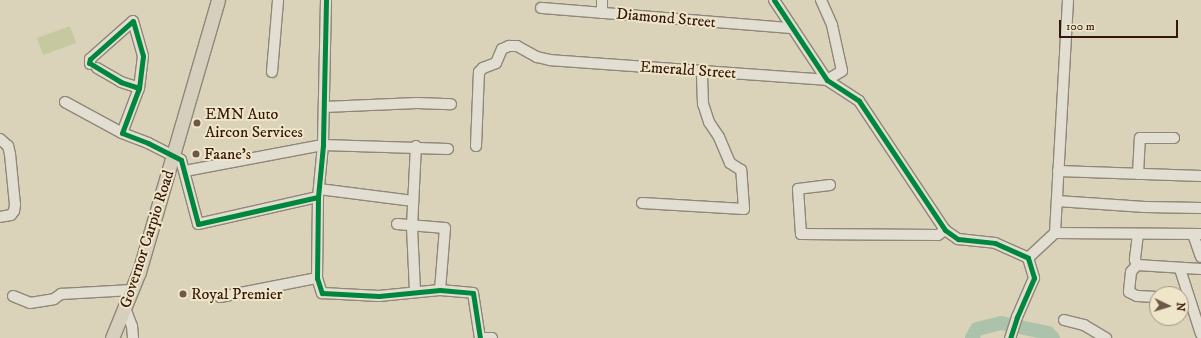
<!DOCTYPE html>
<html>
<head>
<meta charset="utf-8">
<style>
  body { margin:0 }
  #map { position:relative; width:1201px; height:338px; overflow:hidden; background:#dad2b9; font-family:"IM FELL DW Pica",serif }
  div>[style] { position:absolute }
  .green>* { inset:0; background:#c6c89f }
  .river>* { height:14px; margin:-7px; padding:0 7px; transform-origin:7px; border-radius:7px; background:#acc2aa }
  .roads { filter:drop-shadow(1px 0 #8f8778) drop-shadow(-1px 0 #8f8778) drop-shadow(0 1px #8f8778) drop-shadow(0 -1px #8f8778) }
  .minor>* { height:10px; margin:-5px; padding:0 5px; transform-origin:5px; border-radius:5px; background:#e2ded1 }
  .major>* { height:13px; margin:-6.5px; padding:0 6.5px; transform-origin:6.5px; border-radius:6.5px; background:#d6cfbd }
  .cycleway>* { height:5px; margin:-2.5px; padding:0 2.5px; transform-origin:2.5px; border-radius:2.5px; background:#00873e }
  .dots>* { width:11px; height:11px; translate:-50% -50%; box-sizing:border-box; border:2px solid #efe6c9; border-radius:50% }
  span { translate:-50% -50%; white-space:nowrap; text-align:center; line-height:1.15; -webkit-text-stroke:4px #efe6c9; paint-order:stroke }
  .street-label { font-size:16px; color:#36170a }
  .poi-label { font-size:16px; color:#36170a }
  .left { translate:0 -50%; text-align:left }
  .north { position:absolute; left:1149px; top:286px; width:40px; height:40px; box-sizing:border-box; background:#efe6c9; border:1px solid #a5937d; border-radius:50%; rotate:94deg; font-size:11px; font-weight:700; line-height:16px; text-align:center; color:#36170a }
  .north::after { content:''; display:block; margin:auto; width:14px; height:18px; background:#6f5847; clip-path:polygon(50% 0,100% 100%,50% 72%,0 100%) }
  .scale { position:absolute; left:1059px; top:20px; width:119px; height:18px; box-sizing:border-box; border:2px solid #36170a; border-top:0; padding-left:5px; font-size:12px; line-height:14px; white-space:nowrap; color:#36170a; -webkit-text-stroke:3px #efe6c9; paint-order:stroke }
</style>
</head>
<body>
<div id="map">
  <div class="green">
    <i style="clip-path:polygon(70px 26px,76px 43px,43px 55px,37px 38px)"></i>
  </div>
  <div class="river">
    <i style="left:972px;top:338px;width:10px;rotate:-61deg"></i>
    <i style="left:977px;top:329px;width:25px;rotate:-14deg"></i>
    <i style="left:1001px;top:323px;width:48px;rotate:12deg"></i>
    <i style="left:1048px;top:333px;width:7px;rotate:45deg"></i>
  </div>
  <div class="roads">
    <div class="minor">
      <i style="left:326px;top:0;width:145px;rotate:91.2deg"></i>
      <i style="left:323px;top:145px;width:52px;rotate:95.5deg"></i>
      <i style="left:318px;top:197px;width:81px;rotate:90.7deg"></i>
      <i style="left:317px;top:278px;width:16px;rotate:72deg"></i>
      <i style="left:322px;top:293px;width:57px;rotate:3deg"></i>
      <i style="left:379px;top:296px;width:61px;rotate:-5.6deg"></i>
      <i style="left:440px;top:290px;width:33px;rotate:5deg"></i>
      <i style="left:473px;top:293px;width:46px;rotate:81.2deg"></i>
      <i style="left:602px;top:0;width:13px;rotate:90deg"></i>
      <i style="left:774px;top:0;width:96px;rotate:56.5deg"></i>
      <i style="left:827px;top:80px;width:38px;rotate:33deg"></i>
      <i style="left:859px;top:101px;width:155px;rotate:56.3deg"></i>
      <i style="left:945px;top:230px;width:16px;rotate:35deg"></i>
      <i style="left:958px;top:239px;width:37px;rotate:6deg"></i>
      <i style="left:995px;top:243px;width:36px;rotate:24deg"></i>
      <i style="left:1028px;top:258px;width:21px;rotate:73deg"></i>
      <i style="left:1034px;top:278px;width:43px;rotate:113.6deg"></i>
      <i style="left:1017px;top:317px;width:22px;rotate:108deg"></i>
      <i style="left:821px;top:0;width:27px;rotate:66deg"></i>
      <i style="left:832px;top:25px;width:47px;rotate:77.7deg"></i>
      <i style="left:842px;top:71px;width:17px;rotate:149deg"></i>
      <i style="left:541px;top:8px;width:252px;rotate:4.6deg"></i>
      <i style="left:90px;top:64px;width:5px;rotate:-90deg"></i>
      <i style="left:90px;top:59px;width:57px;rotate:-41.5deg"></i>
      <i style="left:133px;top:21px;width:36px;rotate:74deg"></i>
      <i style="left:143px;top:56px;width:32px;rotate:97deg"></i>
      <i style="left:139px;top:88px;width:48px;rotate:110.7deg"></i>
      <i style="left:122px;top:133px;width:28px;rotate:21deg"></i>
      <i style="left:148px;top:143px;width:37px;rotate:27deg"></i>
      <i style="left:181px;top:160px;width:66px;rotate:75.1deg"></i>
      <i style="left:198px;top:224px;width:123px;rotate:-12.7deg"></i>
      <i style="left:97px;top:68px;width:28px;rotate:30deg"></i>
      <i style="left:121px;top:82px;width:19px;rotate:18deg"></i>
      <i style="left:272px;top:72px;width:72px;rotate:-85.2deg"></i>
      <i style="left:65px;top:102px;width:65px;rotate:28.5deg"></i>
      <i style="left:324px;top:107px;width:93px;rotate:-2.5deg"></i>
      <i style="left:417px;top:103px;width:34px;rotate:2deg"></i>
      <i style="left:0;top:139px;width:11px;rotate:41deg"></i>
      <i style="left:8px;top:146px;width:8px;rotate:76deg"></i>
      <i style="left:10px;top:154px;width:51px;rotate:84.4deg"></i>
      <i style="left:15px;top:205px;width:6px;rotate:99deg"></i>
      <i style="left:14px;top:211px;width:5px;rotate:127deg"></i>
      <i style="left:11px;top:215px;width:11px;rotate:170deg"></i>
      <i style="left:476px;top:146px;width:74px;rotate:-87.7deg"></i>
      <i style="left:479px;top:72px;width:6px;rotate:-45deg"></i>
      <i style="left:483px;top:68px;width:14px;rotate:-21deg"></i>
      <i style="left:496px;top:63px;width:15px;rotate:-67deg"></i>
      <i style="left:502px;top:49px;width:8px;rotate:-23deg"></i>
      <i style="left:509px;top:46px;width:8px"></i>
      <i style="left:517px;top:46px;width:23px;rotate:29deg"></i>
      <i style="left:537px;top:57px;width:13px;rotate:13deg"></i>
      <i style="left:550px;top:60px;width:278px;rotate:4.1deg"></i>
      <i style="left:185px;top:171px;width:140px;rotate:-10.7deg"></i>
      <i style="left:323px;top:145px;width:125px;rotate:1.8deg"></i>
      <i style="left:1058px;top:171px;width:143px;rotate:2deg"></i>
      <i style="left:1138px;top:174px;width:36px;rotate:-87deg"></i>
      <i style="left:1140px;top:138px;width:34px"></i>
      <i style="left:830px;top:185px;width:32px;rotate:173deg"></i>
      <i style="left:798px;top:189px;width:45px;rotate:86.2deg"></i>
      <i style="left:801px;top:234px;width:137px;rotate:0.4deg"></i>
      <i style="left:938px;top:235px;width:9px;rotate:-36deg"></i>
      <i style="left:319px;top:189px;width:95px;rotate:7.3deg"></i>
      <i style="left:1057px;top:201px;width:88px;rotate:3.9deg"></i>
      <i style="left:1145px;top:207px;width:56px;rotate:1deg"></i>
      <i style="left:642px;top:203px;width:102px;rotate:3.4deg"></i>
      <i style="left:744px;top:209px;width:39px;rotate:-94deg"></i>
      <i style="left:741px;top:170px;width:13px;rotate:-148deg"></i>
      <i style="left:730px;top:163px;width:28px;rotate:-113deg"></i>
      <i style="left:719px;top:137px;width:18px;rotate:-124deg"></i>
      <i style="left:709px;top:122px;width:19px;rotate:-108deg"></i>
      <i style="left:703px;top:104px;width:34px;rotate:-92deg"></i>
      <i style="left:397px;top:224px;width:48px;rotate:4.8deg"></i>
      <i style="left:445px;top:228px;width:62px;rotate:94.6deg"></i>
      <i style="left:1055px;top:233px;width:233px;rotate:-86.8deg"></i>
      <i style="left:1138px;top:234px;width:26px;rotate:97deg"></i>
      <i style="left:1135px;top:260px;width:5px;rotate:68deg"></i>
      <i style="left:1137px;top:265px;width:64px;rotate:3.6deg"></i>
      <i style="left:1193px;top:234px;width:24px;rotate:71deg"></i>
      <i style="left:1028px;top:258px;width:37px;rotate:-43deg"></i>
      <i style="left:1055px;top:233px;width:146px;rotate:0.4deg"></i>
      <i style="left:1137px;top:265px;width:9px;rotate:131deg"></i>
      <i style="left:1131px;top:272px;width:20px;rotate:96deg"></i>
      <i style="left:1129px;top:292px;width:9px;rotate:27deg"></i>
      <i style="left:1137px;top:296px;width:20px;rotate:3deg"></i>
      <i style="left:1180px;top:269px;width:68px;rotate:72.1deg"></i>
      <i style="left:415px;top:291px;width:64px;rotate:-92.7deg"></i>
      <i style="left:412px;top:227px;width:81px;rotate:-87.2deg"></i>
      <i style="left:13px;top:296px;width:18px;rotate:22deg"></i>
      <i style="left:30px;top:303px;width:24px;rotate:-9deg"></i>
      <i style="left:54px;top:299px;width:9px;rotate:-36deg"></i>
      <i style="left:61px;top:294px;width:71px;rotate:-3.2deg"></i>
      <i style="left:220px;top:297px;width:99px;rotate:-11.1deg"></i>
      <i style="left:125px;top:308px;width:19px;rotate:69deg"></i>
      <i style="left:132px;top:326px;width:12px;rotate:85deg"></i>
      <i style="left:1064px;top:320px;width:21px;rotate:14deg"></i>
      <i style="left:1084px;top:325px;width:26px;rotate:31deg"></i>
      <i style="left:483px;top:338px;width:9px"></i>
    </div>
    <div class="major">
      <i style="left:112px;top:338px;width:71px;rotate:-67.8deg"></i>
      <i style="left:139px;top:272px;width:283px;rotate:-73.8deg"></i>
    </div>
  </div>
  <div class="cycleway">
    <i style="left:326px;top:0;width:145px;rotate:91.2deg"></i>
    <i style="left:323px;top:145px;width:52px;rotate:95.5deg"></i>
    <i style="left:318px;top:197px;width:81px;rotate:90.7deg"></i>
    <i style="left:317px;top:278px;width:16px;rotate:72deg"></i>
    <i style="left:322px;top:293px;width:57px;rotate:3deg"></i>
    <i style="left:379px;top:296px;width:61px;rotate:-5.6deg"></i>
    <i style="left:440px;top:290px;width:33px;rotate:5deg"></i>
    <i style="left:473px;top:293px;width:46px;rotate:81.2deg"></i>
    <i style="left:774px;top:0;width:96px;rotate:56.5deg"></i>
    <i style="left:827px;top:80px;width:38px;rotate:33deg"></i>
    <i style="left:859px;top:101px;width:155px;rotate:56.3deg"></i>
    <i style="left:945px;top:230px;width:16px;rotate:35deg"></i>
    <i style="left:958px;top:239px;width:37px;rotate:6deg"></i>
    <i style="left:995px;top:243px;width:36px;rotate:24deg"></i>
    <i style="left:1028px;top:258px;width:21px;rotate:73deg"></i>
    <i style="left:1034px;top:278px;width:43px;rotate:113.6deg"></i>
    <i style="left:1017px;top:317px;width:22px;rotate:108deg"></i>
    <i style="left:139px;top:88px;width:19px;rotate:-162deg"></i>
    <i style="left:121px;top:82px;width:37px;rotate:-149deg"></i>
    <i style="left:89px;top:63px;width:4px;rotate:-76deg"></i>
    <i style="left:90px;top:59px;width:57px;rotate:-41.5deg"></i>
    <i style="left:133px;top:21px;width:36px;rotate:74deg"></i>
    <i style="left:143px;top:56px;width:32px;rotate:97deg"></i>
    <i style="left:139px;top:88px;width:48px;rotate:110.7deg"></i>
    <i style="left:122px;top:133px;width:28px;rotate:21deg"></i>
    <i style="left:148px;top:143px;width:37px;rotate:27deg"></i>
    <i style="left:181px;top:160px;width:66px;rotate:75.1deg"></i>
    <i style="left:198px;top:224px;width:123px;rotate:-12.7deg"></i>
  </div>
  <div class="dots">
    <i style="left:197px;top:123px;background:#6f5847"></i>
    <i style="left:196px;top:154px;background:#6f5847"></i>
    <i style="left:183px;top:294px;background:#6f5847"></i>
  </div>
  <div class="street-label">
    <span style="left:666px;top:18px;rotate:5deg">Diamond Street</span>
    <span style="left:688px;top:70px;rotate:4deg">Emerald Street</span>
    <span style="left:147px;top:239px;rotate:-72deg">Governor Carpio Road</span>
  </div>
  <div class="poi-label">
    <span class="left" style="left:205px;top:123px">EMN Auto<br>Aircon Services</span>
    <span class="left" style="left:204px;top:154px">Faane's</span>
    <span class="left" style="left:191px;top:294px">Royal Premier</span>
  </div>
  <div class="north">N</div>
  <div class="scale">100 m</div>
</div>
</body>
</html>
